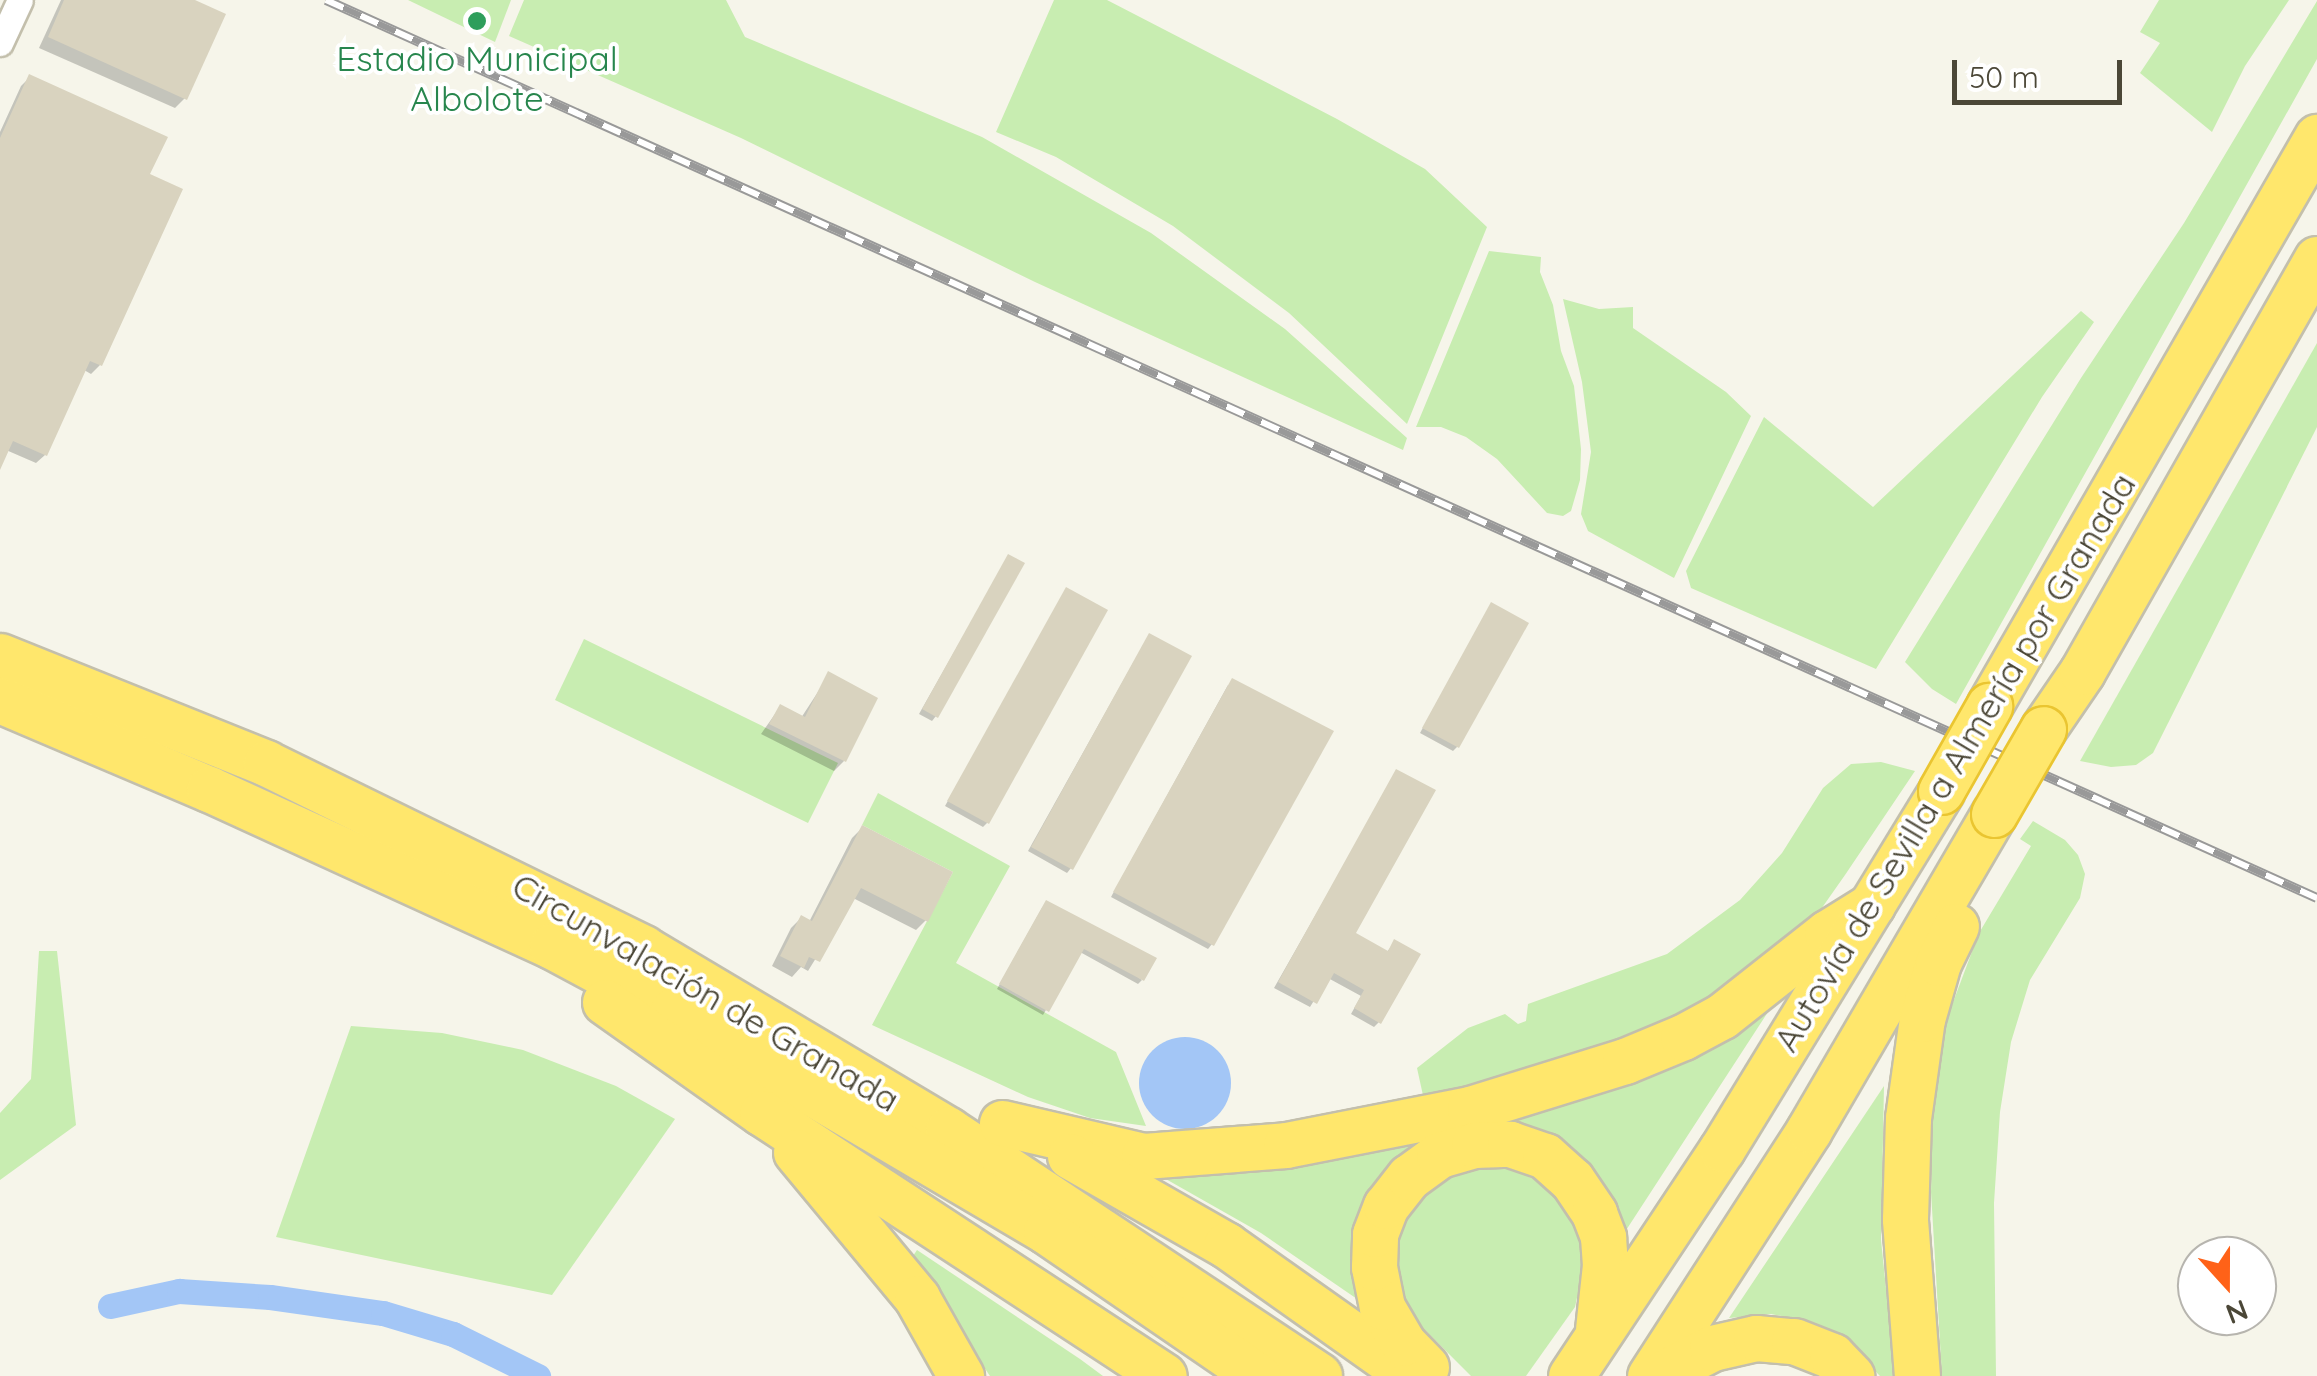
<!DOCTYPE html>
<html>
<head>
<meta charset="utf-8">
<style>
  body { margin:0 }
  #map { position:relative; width:2317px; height:1376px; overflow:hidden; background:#f6f5ea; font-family:Quicksand,sans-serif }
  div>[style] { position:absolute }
  .green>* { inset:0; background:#c8edb1 }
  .water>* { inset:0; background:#a3c6f6 }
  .round { border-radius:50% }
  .shadow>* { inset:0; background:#0003 }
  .canal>* { height:25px; margin:-12.5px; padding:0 12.5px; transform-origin:12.5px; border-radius:12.5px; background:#a3c6f6 }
  .building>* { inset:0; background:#d9d3bf }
  .roads { filter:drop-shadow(2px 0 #c3bfac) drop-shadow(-2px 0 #c3bfac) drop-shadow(0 2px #c3bfac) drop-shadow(0 -2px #c3bfac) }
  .minor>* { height:25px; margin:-12.5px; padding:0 12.5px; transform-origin:12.5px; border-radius:12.5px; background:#fff }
  .motorway>* { height:45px; margin:-22.5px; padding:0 22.5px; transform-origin:22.5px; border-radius:22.5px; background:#ffe76c }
  .rail>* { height:10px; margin-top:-5px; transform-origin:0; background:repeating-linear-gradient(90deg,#fff 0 19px,#999 0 38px); box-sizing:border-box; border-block:2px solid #999 }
  .bridges { filter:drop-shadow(2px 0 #eac531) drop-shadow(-2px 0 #eac531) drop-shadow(0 2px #eac531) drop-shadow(0 -2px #eac531) }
  .motorway-bridge>* { height:45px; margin:-22.5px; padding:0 22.5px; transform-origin:22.5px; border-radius:22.5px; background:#ffe76c }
  .dots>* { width:28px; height:28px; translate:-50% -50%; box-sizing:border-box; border:5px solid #fff; border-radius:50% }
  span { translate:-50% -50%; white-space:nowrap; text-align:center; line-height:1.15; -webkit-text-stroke:8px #fff; paint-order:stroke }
  .leisure-label { font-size:35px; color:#27864d }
  .street-label { font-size:35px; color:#4b4737 }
  .north { position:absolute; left:2177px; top:1236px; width:100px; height:100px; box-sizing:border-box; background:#fff; border:2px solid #b7b5af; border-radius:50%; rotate:159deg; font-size:28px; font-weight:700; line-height:40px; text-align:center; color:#4b4737 }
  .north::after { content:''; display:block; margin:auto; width:35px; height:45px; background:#ff6218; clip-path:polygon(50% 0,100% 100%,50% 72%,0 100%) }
  .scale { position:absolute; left:1952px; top:60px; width:170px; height:45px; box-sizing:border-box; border:5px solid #4b4737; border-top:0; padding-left:12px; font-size:30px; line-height:35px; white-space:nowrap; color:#4b4737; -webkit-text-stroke:8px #fff; paint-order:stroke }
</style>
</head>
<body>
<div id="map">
  <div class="green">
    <i style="clip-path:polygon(408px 0,511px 0,495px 42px)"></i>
    <i style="clip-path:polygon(524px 0,726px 0,745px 37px,982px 137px,1151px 233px,1285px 329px,1407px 438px,1403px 450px,1035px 282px,741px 138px,509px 36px)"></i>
    <i style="clip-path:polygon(1054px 0,1107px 0,1337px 119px,1425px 169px,1487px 227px,1407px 424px,1289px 313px,1173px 226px,1056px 157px,996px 132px)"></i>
    <i style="clip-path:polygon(2159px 0,2289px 0,2245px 66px,2212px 132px,2140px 73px,2160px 43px,2140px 32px)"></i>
    <i style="clip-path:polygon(2317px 1px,2317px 59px,1956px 704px,1932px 689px,1905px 662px,2081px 378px,2184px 223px)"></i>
    <i style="clip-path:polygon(1489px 251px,1541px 257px,1540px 272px,1553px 305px,1561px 351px,1574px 386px,1581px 449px,1580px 480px,1571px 511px,1563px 516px,1547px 513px,1497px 459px,1466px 437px,1441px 427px,1416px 427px)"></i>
    <i style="clip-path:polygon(1563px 299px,1599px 309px,1633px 307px,1633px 328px,1726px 392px,1751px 416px,1674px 578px,1588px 531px,1581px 514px,1591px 452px,1582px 382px)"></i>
    <i style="clip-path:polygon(2081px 311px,2094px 322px,2042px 397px,1876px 669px,1691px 588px,1686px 571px,1764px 417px,1873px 507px)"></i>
    <i style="clip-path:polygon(2317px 343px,2317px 427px,2153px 753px,2136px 765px,2111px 767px,2080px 761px)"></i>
    <i style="clip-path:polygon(584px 639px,838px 763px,808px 823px,555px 700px)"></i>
    <i style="clip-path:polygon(1881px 762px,1915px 771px,1845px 875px,1812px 922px,1714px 1001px,1653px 1030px,1424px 1100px,1417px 1068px,1468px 1028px,1505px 1014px,1518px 1024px,1526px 1021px,1528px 1004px,1667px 954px,1740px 900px,1782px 853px,1823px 788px,1851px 764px)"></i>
    <i style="clip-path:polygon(878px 793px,1010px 866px,956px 963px,1116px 1052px,1146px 1126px,1090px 1118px,1028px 1097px,872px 1025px,953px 872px,862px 825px)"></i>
    <i style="clip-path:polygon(2033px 821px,2065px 840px,2078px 855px,2085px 874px,2080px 898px,2030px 980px,2011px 1042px,2000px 1112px,1994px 1203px,1996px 1376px,1942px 1376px,1931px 1192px,1933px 1104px,1946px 1021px,1979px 933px,2031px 846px,2020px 839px)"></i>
    <i style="clip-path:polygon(39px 951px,57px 951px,76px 1125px,0 1180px,0 1113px,31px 1079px)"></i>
    <i style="clip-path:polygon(1768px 1012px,1621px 1238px,1487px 1125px,1617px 1088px,1699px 1055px)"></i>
    <i style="clip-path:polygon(351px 1026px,442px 1033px,523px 1050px,616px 1086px,675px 1119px,552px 1295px,276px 1237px)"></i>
    <i style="clip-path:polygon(1884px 1086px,1881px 1240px,1895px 1376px,1880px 1376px,1844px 1339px,1812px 1322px,1771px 1314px,1729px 1318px)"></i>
    <i style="clip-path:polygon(1434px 1136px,1366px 1201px,1351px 1248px,1360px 1301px,1261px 1233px,1164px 1178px,1307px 1162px)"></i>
    <i style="clip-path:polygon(1475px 1167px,1510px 1168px,1546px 1185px,1570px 1209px,1582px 1240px,1582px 1274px,1575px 1307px,1526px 1376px,1471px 1376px,1412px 1317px,1398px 1275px,1400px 1234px,1418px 1199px,1444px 1178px)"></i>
    <i style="clip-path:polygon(917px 1250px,1080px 1359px,1103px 1376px,990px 1376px,911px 1259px)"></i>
  </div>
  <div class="water">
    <i class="round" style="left:1139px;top:1037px;width:92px;height:92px"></i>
  </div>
  <div class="shadow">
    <i style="clip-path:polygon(61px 0,189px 0,185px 98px,175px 108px,39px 48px)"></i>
    <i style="clip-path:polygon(30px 77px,147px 176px,100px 365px,91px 374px,84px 370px,45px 455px,36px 463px,6px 450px,0 464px,0 132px,21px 86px)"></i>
    <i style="clip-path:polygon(1008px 557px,936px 716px,932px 721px,919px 714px)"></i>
    <i style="clip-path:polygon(1066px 590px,987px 823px,983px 827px,945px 806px)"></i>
    <i style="clip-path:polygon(1488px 609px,1457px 747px,1453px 751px,1420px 733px)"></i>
    <i style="clip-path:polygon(1146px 640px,1071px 868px,1067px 873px,1028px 851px)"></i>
    <i style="clip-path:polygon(829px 675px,844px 761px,834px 771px,761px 734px,780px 707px,801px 718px)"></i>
    <i style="clip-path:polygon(1228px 685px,1212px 944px,1208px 949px,1111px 897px)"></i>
    <i style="clip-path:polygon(1397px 772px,1353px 934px,1386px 953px,1395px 942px,1379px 1022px,1374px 1027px,1351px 1014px,1361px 996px,1328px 978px,1310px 1007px,1274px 988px)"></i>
    <i style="clip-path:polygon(862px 828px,926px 920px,916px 930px,853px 898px,808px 971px,801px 967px,792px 977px,772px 966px,791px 928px,801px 918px,809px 922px,852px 838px)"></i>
    <i style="clip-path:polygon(1042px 908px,1142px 980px,1138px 984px,1080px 952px,1043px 1015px,997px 989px)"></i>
  </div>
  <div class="canal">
    <i style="left:110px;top:1306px;width:71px;rotate:-12.3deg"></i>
    <i style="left:179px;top:1291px;width:91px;rotate:3.8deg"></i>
    <i style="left:270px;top:1297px;width:114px;rotate:8.1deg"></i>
    <i style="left:383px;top:1313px;width:73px;rotate:16.7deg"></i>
    <i style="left:453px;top:1334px;width:95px;rotate:26.3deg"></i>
  </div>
  <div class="building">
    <i style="clip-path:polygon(64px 0,195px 0,226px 14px,187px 100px,48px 37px)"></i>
    <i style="clip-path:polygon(29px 74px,168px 137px,150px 174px,183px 189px,102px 366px,90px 361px,47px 456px,13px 441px,0 470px,0 138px)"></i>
    <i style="clip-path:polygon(1008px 554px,1025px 563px,938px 718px,922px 709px)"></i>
    <i style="clip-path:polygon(1066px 587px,1108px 610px,989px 824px,947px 801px)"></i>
    <i style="clip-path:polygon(1491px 602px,1529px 623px,1459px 748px,1422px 728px)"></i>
    <i style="clip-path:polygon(1149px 633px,1192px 656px,1073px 870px,1031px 847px)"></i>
    <i style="clip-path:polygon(828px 671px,878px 698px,846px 762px,769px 724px,780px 704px,805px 717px)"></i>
    <i style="clip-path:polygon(1232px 678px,1334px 731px,1214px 946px,1113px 892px)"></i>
    <i style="clip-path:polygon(1396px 769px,1436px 790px,1356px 933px,1388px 951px,1394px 939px,1421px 954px,1381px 1024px,1354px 1008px,1364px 990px,1334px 973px,1317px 1004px,1278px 982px)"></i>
    <i style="clip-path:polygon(862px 825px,953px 872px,928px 922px,861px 888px,820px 962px,809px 957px,804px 968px,780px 956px,801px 915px,812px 921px)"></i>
    <i style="clip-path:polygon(1046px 900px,1157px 958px,1144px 981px,1084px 949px,1049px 1012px,999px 984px)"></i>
  </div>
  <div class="roads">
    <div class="minor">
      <i style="left:0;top:43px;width:47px;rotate:-65.1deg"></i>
    </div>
    <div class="motorway">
      <i style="left:0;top:656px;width:287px;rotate:21.9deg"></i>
      <i style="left:266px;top:763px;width:420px;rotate:26.1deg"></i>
      <i style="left:643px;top:948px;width:355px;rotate:30.8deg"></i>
      <i style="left:948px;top:1130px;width:445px;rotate:33.5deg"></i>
      <i style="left:0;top:700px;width:227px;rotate:23.1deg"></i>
      <i style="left:209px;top:789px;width:377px;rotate:24.6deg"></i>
      <i style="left:552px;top:946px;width:137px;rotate:28.2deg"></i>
      <i style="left:673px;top:1011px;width:433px;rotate:30.5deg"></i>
      <i style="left:1046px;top:1231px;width:257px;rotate:34.4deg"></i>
      <i style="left:1989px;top:706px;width:657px;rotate:-60.04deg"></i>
      <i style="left:2043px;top:729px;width:69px;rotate:-55.6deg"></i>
      <i style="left:2082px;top:672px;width:475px;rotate:-60.4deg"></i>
      <i style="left:605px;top:1002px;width:192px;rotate:35.3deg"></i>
      <i style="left:762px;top:1113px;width:480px;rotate:33.2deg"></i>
      <i style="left:1002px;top:1123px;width:146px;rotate:13.1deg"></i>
      <i style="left:1144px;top:1156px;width:142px;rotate:-4.4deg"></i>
      <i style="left:1286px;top:1145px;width:187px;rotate:-11.1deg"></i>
      <i style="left:1470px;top:1109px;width:162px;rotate:-17.2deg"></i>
      <i style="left:1625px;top:1061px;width:63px;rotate:-22.5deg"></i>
      <i style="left:1683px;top:1037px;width:44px;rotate:-28.3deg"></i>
      <i style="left:1722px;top:1016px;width:134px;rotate:-38.3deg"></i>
      <i style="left:1827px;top:933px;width:53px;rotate:-31.9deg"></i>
      <i style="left:796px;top:1152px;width:190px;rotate:50.3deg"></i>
      <i style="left:917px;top:1298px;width:90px;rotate:60.6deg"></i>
      <i style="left:1070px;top:1156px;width:180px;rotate:29.7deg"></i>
      <i style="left:1226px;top:1245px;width:227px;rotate:35.3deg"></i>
      <i style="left:1426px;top:1367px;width:33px;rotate:-134deg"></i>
      <i style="left:1403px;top:1343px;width:42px;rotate:-120.3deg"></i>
      <i style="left:1382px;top:1307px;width:41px;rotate:-101.3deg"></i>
      <i style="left:1374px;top:1267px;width:33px;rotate:-88deg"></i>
      <i style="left:1375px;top:1234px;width:30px;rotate:-69deg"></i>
      <i style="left:1386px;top:1206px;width:37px;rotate:-52deg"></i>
      <i style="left:1409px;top:1177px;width:37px;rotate:-36deg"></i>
      <i style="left:1439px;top:1155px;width:36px;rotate:-16deg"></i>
      <i style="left:1474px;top:1145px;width:36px;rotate:-2deg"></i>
      <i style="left:1510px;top:1144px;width:37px;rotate:19deg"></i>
      <i style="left:1545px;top:1156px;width:36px;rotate:42deg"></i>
      <i style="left:1572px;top:1180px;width:40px;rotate:56deg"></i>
      <i style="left:1594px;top:1213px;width:26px;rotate:69deg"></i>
      <i style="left:1603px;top:1237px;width:28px;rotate:86deg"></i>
      <i style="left:1605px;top:1265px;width:64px;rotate:96.2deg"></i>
      <i style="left:1571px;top:1376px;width:273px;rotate:-56.4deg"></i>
      <i style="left:1722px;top:1149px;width:420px;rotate:-58.5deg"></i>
      <i style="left:1650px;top:1376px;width:293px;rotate:-57.1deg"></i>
      <i style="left:1809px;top:1130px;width:366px;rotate:-59.7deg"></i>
      <i style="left:1658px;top:1376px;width:61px;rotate:-27.4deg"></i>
      <i style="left:1712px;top:1348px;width:45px;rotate:-12.8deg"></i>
      <i style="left:1756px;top:1338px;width:38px;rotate:5deg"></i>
      <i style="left:1794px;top:1341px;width:41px;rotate:21.5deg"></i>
      <i style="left:1832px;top:1356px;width:28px;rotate:46deg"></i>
      <i style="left:1917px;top:1376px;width:157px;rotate:-94.4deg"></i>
      <i style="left:1905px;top:1219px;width:101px;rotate:-88.3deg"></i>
      <i style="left:1908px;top:1118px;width:100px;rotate:-82deg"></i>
      <i style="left:1922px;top:1019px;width:58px;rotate:-74.1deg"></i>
      <i style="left:1938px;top:963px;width:41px;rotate:-64.1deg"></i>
    </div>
  </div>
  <div class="rail">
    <i style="left:326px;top:0;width:2184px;rotate:24.28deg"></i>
  </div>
  <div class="bridges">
    <div class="motorway-bridge">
      <i style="left:1941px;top:791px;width:98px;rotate:-60.5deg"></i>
      <i style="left:1994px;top:814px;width:98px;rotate:-60deg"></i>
    </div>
  </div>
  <div class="dots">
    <i style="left:477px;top:21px;background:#2e9e5b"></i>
  </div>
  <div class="leisure-label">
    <span style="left:477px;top:78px">Estadio Municipal<br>Albolote</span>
  </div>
  <div class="street-label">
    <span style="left:1954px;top:762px;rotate:-59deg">Autovía de Sevilla a Almería por Granada</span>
    <span style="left:706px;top:992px;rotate:30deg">Circunvalación de Granada</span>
  </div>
  <div class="north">N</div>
  <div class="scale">50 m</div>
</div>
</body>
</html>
